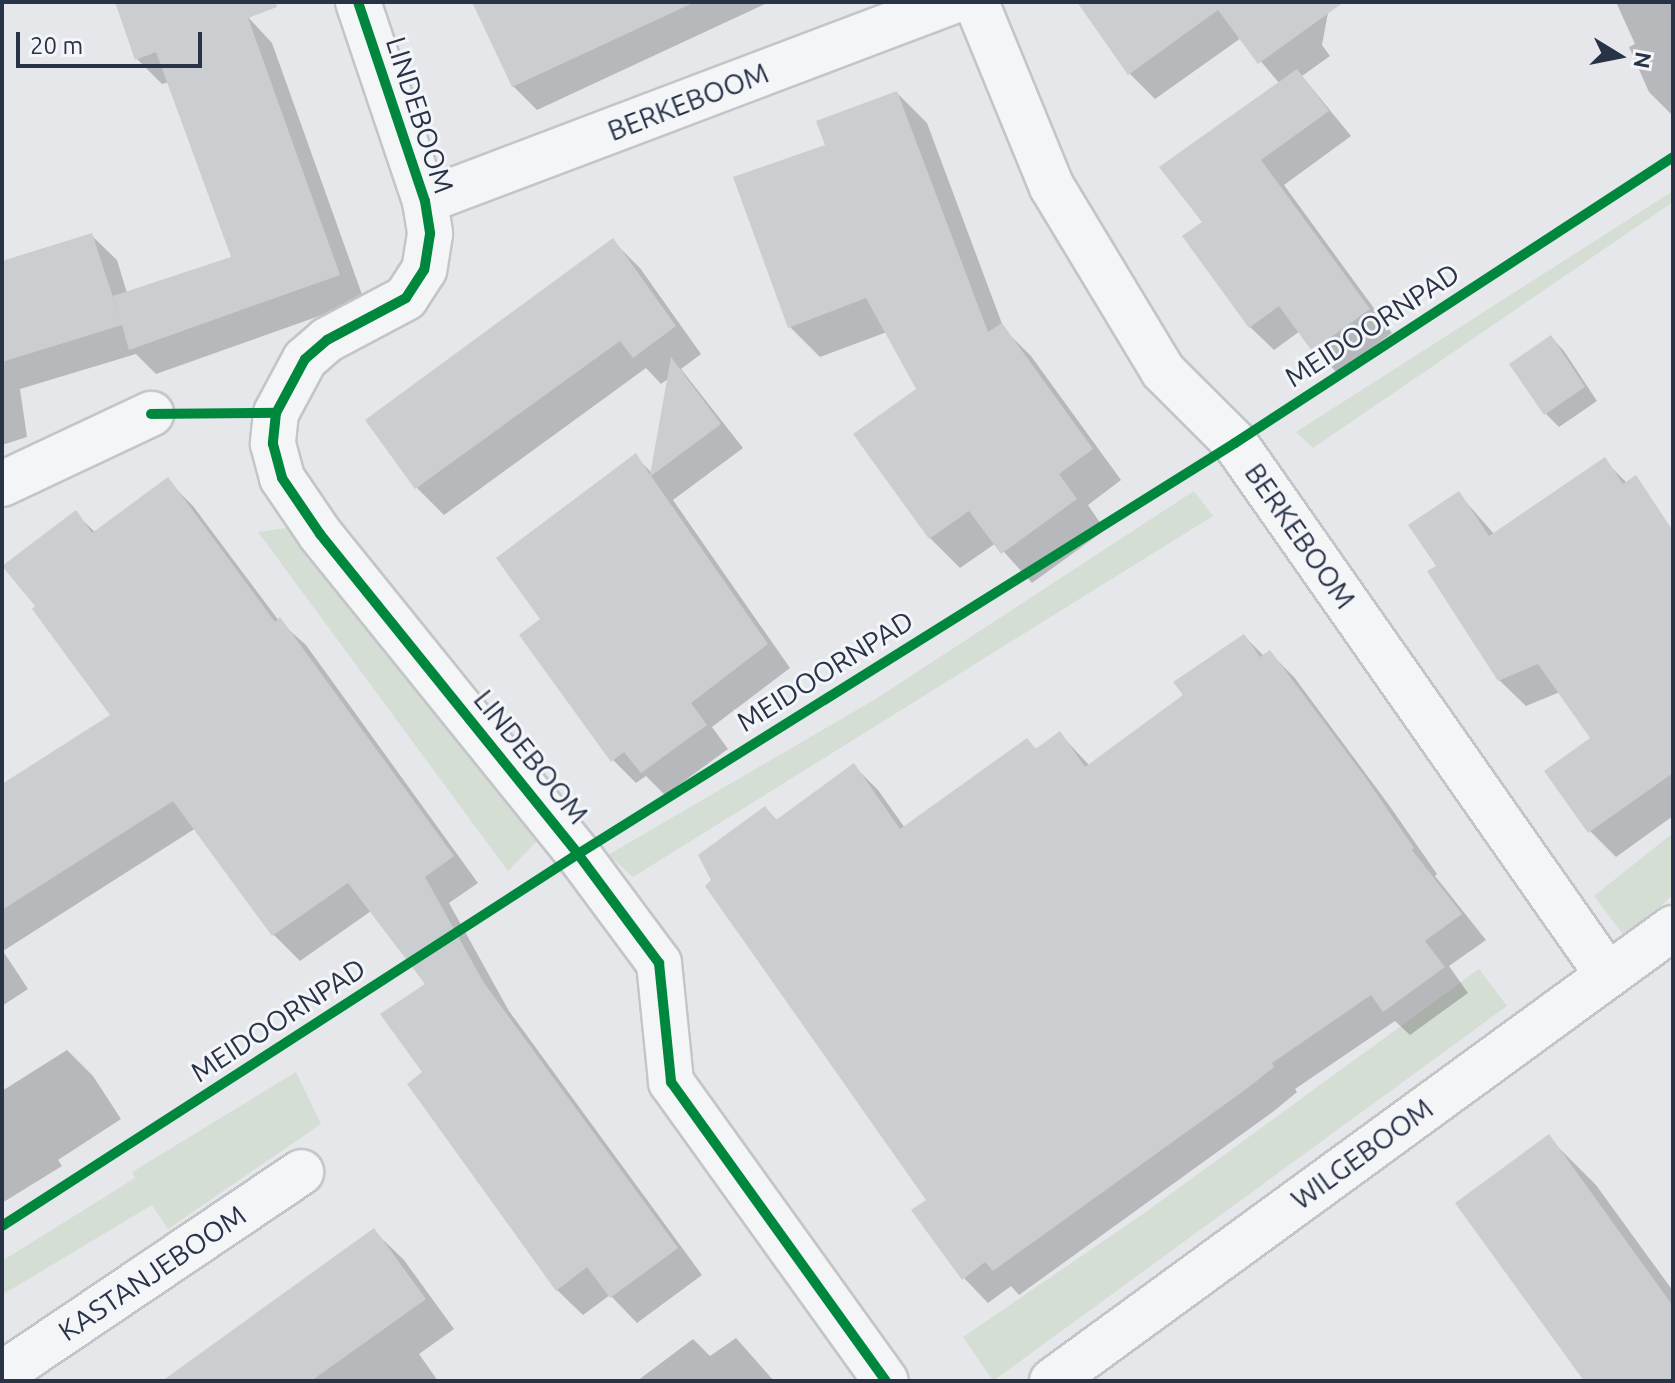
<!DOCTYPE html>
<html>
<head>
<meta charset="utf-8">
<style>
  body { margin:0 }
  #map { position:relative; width:1675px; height:1383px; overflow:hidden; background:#e5e7ea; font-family:Ubuntu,sans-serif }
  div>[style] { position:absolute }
  .green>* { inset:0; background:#d5ded5 }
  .shadow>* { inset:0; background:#0003 }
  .building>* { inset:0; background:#cbced1 }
  .roads { filter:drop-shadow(2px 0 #c3c5c8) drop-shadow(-2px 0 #c3c5c8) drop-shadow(0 2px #c3c5c8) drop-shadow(0 -2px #c3c5c8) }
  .minor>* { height:44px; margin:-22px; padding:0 22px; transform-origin:22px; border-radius:22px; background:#f4f5f7 }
  .cycleway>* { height:10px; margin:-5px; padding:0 5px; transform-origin:5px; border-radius:5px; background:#00873e }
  span { translate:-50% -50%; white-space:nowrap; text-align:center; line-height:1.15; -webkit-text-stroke:6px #f3f5f9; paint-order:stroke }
  .street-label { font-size:28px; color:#283347 }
  .frame { position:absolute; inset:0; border:4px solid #283347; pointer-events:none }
  .north { position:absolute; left:1579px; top:16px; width:80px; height:80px; -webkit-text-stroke:6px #f3f5f9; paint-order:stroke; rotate:100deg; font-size:22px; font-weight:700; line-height:32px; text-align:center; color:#283347 }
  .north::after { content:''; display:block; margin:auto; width:28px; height:36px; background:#283347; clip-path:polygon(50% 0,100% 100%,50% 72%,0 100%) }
  .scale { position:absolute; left:16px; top:32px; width:186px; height:36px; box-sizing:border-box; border:4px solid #283347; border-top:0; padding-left:10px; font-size:24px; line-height:28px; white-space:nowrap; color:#283347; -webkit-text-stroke:6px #f3f5f9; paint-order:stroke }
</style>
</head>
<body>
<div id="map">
  <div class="green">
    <i style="clip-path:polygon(1673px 191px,1673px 202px,1313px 448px,1296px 432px)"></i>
    <i style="clip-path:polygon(1194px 491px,1213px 516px,633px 877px,608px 855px,874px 700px)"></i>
    <i style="clip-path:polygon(286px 528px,537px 841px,508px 871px,258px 532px)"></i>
    <i style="clip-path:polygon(1673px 833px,1673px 895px,1625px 937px,1594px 896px)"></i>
    <i style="clip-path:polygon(1479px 969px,1507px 1006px,993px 1381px,963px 1337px,1143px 1214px)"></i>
    <i style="clip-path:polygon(296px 1072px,321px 1124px,168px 1229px,152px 1205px,2px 1295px,2px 1261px,135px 1178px,132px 1172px)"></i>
  </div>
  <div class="shadow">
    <i style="clip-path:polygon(116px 2px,234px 2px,272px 43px,364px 300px,156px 374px,136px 354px,20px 389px,27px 437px,2px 445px,2px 263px,91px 235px,117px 260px,127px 293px,233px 258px,169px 82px,162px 84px,137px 59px)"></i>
    <i style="clip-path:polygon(474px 2px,765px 2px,765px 4px,537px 110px,513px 86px)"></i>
    <i style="clip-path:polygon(1099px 2px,1330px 2px,1322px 45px,1330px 56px,1302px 76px,1351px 136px,1284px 185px,1392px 333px,1337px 373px,1300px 331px,1274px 350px,1250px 327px,1204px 222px,1280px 84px,1241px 38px,1155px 99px,1129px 73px)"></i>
    <i style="clip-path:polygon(1616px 2px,1673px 2px,1673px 116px,1649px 92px,1629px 47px,1635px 44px)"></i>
    <i style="clip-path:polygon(897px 93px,927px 123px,1004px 329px,1031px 356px,1121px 480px,1088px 505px,1105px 530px,1032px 583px,996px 543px,960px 568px,930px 538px,918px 389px,887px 332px,820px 357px,790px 327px,828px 147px)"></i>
    <i style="clip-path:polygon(613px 241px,640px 268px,701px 354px,681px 369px,743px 448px,673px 500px,790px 668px,712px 727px,728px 749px,665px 795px,646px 776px,636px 783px,613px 760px,543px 619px,635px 456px,652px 473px,669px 378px,661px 384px,646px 368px,444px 515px,417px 488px)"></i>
    <i style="clip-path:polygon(1551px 337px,1564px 351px,1597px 401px,1559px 427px,1546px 414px)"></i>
    <i style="clip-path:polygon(1604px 460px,1630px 486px,1673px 580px,1673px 816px,1616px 857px,1590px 831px,1593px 739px,1560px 692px,1526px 706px,1499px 680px,1438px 567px,1459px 494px,1495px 535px)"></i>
    <i style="clip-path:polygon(167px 480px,193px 506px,279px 621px,306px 645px,478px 883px,449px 903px,509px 1011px,702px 1275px,637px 1323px,610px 1295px,583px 1315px,557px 1290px,425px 1072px,428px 985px,371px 911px,300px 961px,274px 935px,196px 828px,3px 951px,28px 989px,2px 1006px,2px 786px,112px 715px,75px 513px,96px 533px)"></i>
    <i style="clip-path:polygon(1244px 636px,1264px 656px,1269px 652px,1294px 677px,1389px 805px,1437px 874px,1435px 876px,1486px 940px,1449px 966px,1468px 993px,1410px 1035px,1395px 1021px,1295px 1089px,1297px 1092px,1274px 1111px,1019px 1295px,1011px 1286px,988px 1303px,964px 1278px,765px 808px,778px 821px,853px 765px,878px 790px,905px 828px,1060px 734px,1090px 766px,1186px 696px)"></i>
    <i style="clip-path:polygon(67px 1050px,93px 1076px,121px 1119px,58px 1160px,62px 1166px,2px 1203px,2px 1091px)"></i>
    <i style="clip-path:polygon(1548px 1137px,1596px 1185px,1673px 1291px,1673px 1381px,1587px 1381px)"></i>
    <i style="clip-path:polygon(374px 1231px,404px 1260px,454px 1329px,419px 1354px,438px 1381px,166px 1381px)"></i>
    <i style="clip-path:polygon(736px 1338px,774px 1381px,637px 1381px,693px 1339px,710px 1356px)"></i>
  </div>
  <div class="building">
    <i style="clip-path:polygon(115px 2px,276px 2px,277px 7px,248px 18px,340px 275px,129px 350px,122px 325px,2px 362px,2px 261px,92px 233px,121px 322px,113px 296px,231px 257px,156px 52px,135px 60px)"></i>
    <i style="clip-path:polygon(472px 2px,695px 2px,512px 87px)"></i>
    <i style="clip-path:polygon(1077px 2px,1344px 2px,1258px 64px,1218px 10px,1128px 75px)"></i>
    <i style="clip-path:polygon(1297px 69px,1329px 111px,1261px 160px,1370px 309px,1312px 351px,1279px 306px,1249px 328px,1182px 236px,1202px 222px,1159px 167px)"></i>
    <i style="clip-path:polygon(897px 91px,988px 332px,1002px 323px,1093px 449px,1059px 474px,1077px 499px,1001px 554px,969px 511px,929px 539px,853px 434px,916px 389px,866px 298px,788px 328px,733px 177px,825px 145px,816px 121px)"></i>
    <i style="clip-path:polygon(613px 238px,676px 326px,633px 358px,620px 341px,415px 489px,365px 420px)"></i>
    <i style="clip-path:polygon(1551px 335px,1585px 387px,1544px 415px,1509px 364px)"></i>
    <i style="clip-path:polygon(671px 357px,721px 424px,651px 476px,768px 644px,691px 703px,707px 725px,641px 773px,624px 752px,611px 762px,519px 635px,540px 619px,496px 558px,636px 453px,650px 475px)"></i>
    <i style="clip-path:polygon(1605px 457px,1623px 484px,1636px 475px,1673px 531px,1673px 773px,1588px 833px,1544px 771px,1590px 738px,1538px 664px,1498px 681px,1427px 571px,1436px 566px,1408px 525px,1459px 491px,1489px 536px)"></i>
    <i style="clip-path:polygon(168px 477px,275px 622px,280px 617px,454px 856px,425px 877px,484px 983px,678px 1248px,610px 1298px,587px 1267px,556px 1291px,407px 1084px,422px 1072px,380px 1014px,425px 984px,348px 883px,272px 936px,173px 801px,2px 910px,2px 784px,110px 715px,32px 609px,35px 606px,2px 566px,76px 510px,92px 533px)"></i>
    <i style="clip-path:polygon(1244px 634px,1260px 657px,1270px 650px,1365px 777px,1414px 848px,1412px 850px,1462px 914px,1425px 941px,1445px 967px,1383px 1012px,1371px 995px,1272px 1063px,1274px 1067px,1249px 1087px,993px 1271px,985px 1262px,962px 1280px,911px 1210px,926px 1200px,705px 886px,711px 880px,698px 855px,765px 806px,776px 820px,854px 763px,900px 829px,1027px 738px,1036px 749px,1060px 731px,1085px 767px,1183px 695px,1173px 682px)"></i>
    <i style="clip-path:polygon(1549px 1134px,1673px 1306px,1673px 1381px,1584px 1381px,1455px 1203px)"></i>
    <i style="clip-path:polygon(374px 1228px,426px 1299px,311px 1381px,162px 1381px)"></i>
  </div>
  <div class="roads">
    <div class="minor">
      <i style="left:358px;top:2px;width:210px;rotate:71.4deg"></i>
      <i style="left:425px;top:201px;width:33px;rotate:81deg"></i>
      <i style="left:430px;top:234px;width:36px;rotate:99deg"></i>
      <i style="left:424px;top:270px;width:33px;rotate:123deg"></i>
      <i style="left:406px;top:298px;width:89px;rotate:152deg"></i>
      <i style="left:327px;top:340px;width:29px;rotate:139deg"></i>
      <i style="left:305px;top:359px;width:61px;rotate:118.2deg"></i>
      <i style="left:276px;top:413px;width:31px;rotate:96deg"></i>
      <i style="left:273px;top:444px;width:35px;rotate:75deg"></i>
      <i style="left:282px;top:478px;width:68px;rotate:55.8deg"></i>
      <i style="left:320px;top:534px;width:411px;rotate:51.1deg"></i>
      <i style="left:578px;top:854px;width:136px;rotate:53.4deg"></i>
      <i style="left:659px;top:963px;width:120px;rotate:84.2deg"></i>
      <i style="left:671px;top:1082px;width:368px;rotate:54.3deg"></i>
      <i style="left:976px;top:2px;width:200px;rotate:67.7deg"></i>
      <i style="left:1052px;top:187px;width:215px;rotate:58.9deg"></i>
      <i style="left:1163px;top:371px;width:102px;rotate:45deg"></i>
      <i style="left:1235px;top:443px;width:648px;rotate:54.99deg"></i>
      <i style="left:425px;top:201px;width:562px;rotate:-20.72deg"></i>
      <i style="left:2px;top:484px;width:165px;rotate:-25.2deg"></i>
      <i style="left:2px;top:1374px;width:361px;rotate:-34deg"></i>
      <i style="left:1052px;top:1381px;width:769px;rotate:-36.11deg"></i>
    </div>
  </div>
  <div class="cycleway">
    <i style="left:358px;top:2px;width:210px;rotate:71.4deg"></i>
    <i style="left:425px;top:201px;width:33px;rotate:81deg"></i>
    <i style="left:430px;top:234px;width:36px;rotate:99deg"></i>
    <i style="left:424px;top:270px;width:33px;rotate:123deg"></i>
    <i style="left:406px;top:298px;width:89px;rotate:152deg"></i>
    <i style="left:327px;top:340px;width:29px;rotate:139deg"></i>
    <i style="left:305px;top:359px;width:61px;rotate:118.2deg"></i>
    <i style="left:276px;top:413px;width:31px;rotate:96deg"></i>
    <i style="left:273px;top:444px;width:35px;rotate:75deg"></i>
    <i style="left:282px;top:478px;width:68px;rotate:55.8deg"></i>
    <i style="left:320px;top:534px;width:411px;rotate:51.1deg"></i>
    <i style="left:578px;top:854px;width:136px;rotate:53.4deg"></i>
    <i style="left:659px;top:963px;width:120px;rotate:84.2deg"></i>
    <i style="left:671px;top:1082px;width:368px;rotate:54.3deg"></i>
    <i style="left:151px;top:414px;width:125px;rotate:-0.5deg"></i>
    <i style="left:2px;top:1226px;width:686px;rotate:-32.86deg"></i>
    <i style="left:578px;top:854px;width:775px;rotate:-32.03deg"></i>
    <i style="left:1235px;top:443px;width:523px;rotate:-33.14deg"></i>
  </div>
  <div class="street-label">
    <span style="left:688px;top:102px;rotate:-21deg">BERKEBOOM</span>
    <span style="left:420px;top:115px;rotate:72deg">LINDEBOOM</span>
    <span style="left:1372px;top:325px;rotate:-33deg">MEIDOORNPAD</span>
    <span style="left:1300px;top:536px;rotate:55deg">BERKEBOOM</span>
    <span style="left:825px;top:671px;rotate:-32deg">MEIDOORNPAD</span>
    <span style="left:531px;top:757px;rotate:51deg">LINDEBOOM</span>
    <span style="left:278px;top:1020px;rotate:-33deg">MEIDOORNPAD</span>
    <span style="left:1362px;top:1154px;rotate:-36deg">WILGEBOOM</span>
    <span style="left:152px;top:1273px;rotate:-34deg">KASTANJEBOOM</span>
  </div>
  <div class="frame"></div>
  <div class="north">N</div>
  <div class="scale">20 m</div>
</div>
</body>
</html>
